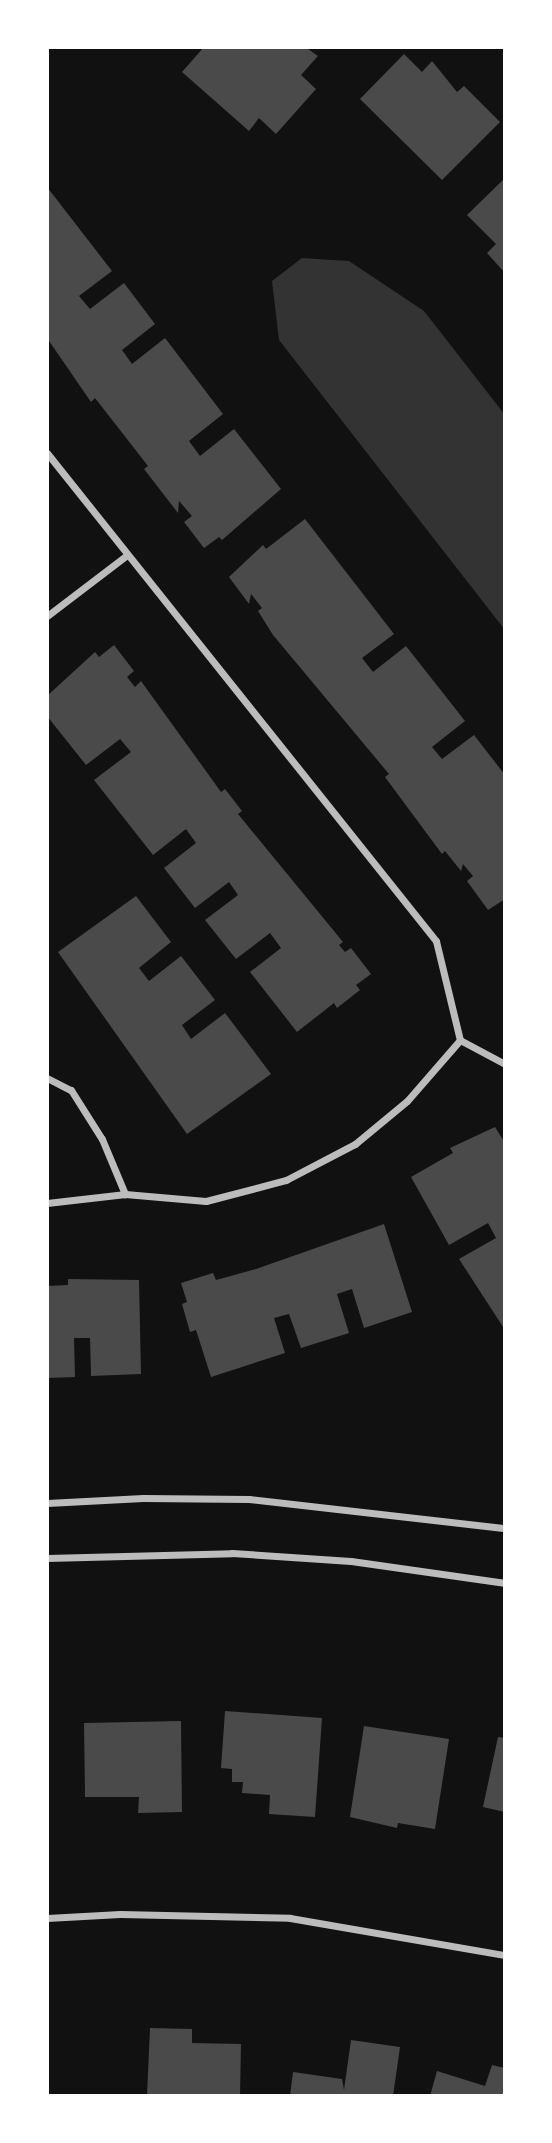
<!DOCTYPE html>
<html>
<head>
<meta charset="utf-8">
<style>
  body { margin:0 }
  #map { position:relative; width:552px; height:2143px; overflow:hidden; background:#111; font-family:"Nunito Sans",sans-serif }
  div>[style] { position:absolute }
  .water>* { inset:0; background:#333 }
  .building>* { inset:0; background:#4a4a4a }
  .minor>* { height:7px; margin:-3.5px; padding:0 3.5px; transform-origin:3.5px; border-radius:3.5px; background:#bcbcbc }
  span { translate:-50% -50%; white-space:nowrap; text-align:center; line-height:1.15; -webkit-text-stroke:5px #fff; paint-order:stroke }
  .frame { position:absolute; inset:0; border:49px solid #fff; pointer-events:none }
</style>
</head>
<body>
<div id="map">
  <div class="water">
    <i style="clip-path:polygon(302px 258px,349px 261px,424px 311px,505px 415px,505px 630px,279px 340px,272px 281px)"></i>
  </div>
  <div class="building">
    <i style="clip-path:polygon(204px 47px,305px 47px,318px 56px,301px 75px,316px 89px,276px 134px,259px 118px,249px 131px,182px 72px)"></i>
    <i style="clip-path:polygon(404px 54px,422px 72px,432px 61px,457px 92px,464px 86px,500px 122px,442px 180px,360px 99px)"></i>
    <i style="clip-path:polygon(505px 178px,505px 273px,487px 253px,496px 244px,467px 215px)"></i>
    <i style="clip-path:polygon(47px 187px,112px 271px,79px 296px,90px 309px,124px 283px,155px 324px,122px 350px,132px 364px,165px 338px,223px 414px,189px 441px,200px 456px,234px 429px,281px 489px,222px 540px,219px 537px,204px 548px,184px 522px,192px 516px,179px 501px,178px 513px,144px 469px,148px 466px,95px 398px,91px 402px,47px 338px)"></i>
    <i style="clip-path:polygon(305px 519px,394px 634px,362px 658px,373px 672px,406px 646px,465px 721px,432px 747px,442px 759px,474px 735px,505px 775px,505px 899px,488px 910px,467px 881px,473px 876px,463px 864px,461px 871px,445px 851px,442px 854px,385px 777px,389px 774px,273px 635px,258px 611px,262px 608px,251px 594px,249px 604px,229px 577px,263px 545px,266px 549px)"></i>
    <i style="clip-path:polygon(114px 645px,134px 671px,127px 677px,135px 687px,141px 681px,221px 792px,225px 789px,242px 811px,238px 814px,343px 942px,339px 945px,345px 952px,351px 948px,371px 974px,356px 985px,360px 990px,337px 1008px,334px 1003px,297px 1032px,250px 972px,281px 948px,270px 933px,236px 959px,205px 920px,238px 895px,229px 882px,195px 908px,164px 868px,196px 843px,186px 829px,153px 855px,94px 780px,131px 752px,120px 739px,86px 765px,47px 716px,47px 696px,95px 652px,99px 657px)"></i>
    <i style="clip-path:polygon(136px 896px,171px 942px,139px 968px,149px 981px,181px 956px,215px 1000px,182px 1025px,191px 1039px,225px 1013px,271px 1074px,187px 1134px,58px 952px)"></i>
    <i style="clip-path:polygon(495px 1127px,505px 1143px,505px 1330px,459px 1259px,496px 1238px,488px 1223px,449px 1245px,411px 1177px,453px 1153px,450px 1148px)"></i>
    <i style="clip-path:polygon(384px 1224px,412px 1312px,364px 1328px,352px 1289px,337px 1294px,349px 1333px,301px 1348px,289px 1314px,274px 1318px,285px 1353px,211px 1377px,196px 1330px,190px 1332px,182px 1304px,187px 1302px,181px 1283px,213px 1273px,216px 1280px,256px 1269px)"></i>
    <i style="clip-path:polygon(68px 1279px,139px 1280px,141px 1374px,91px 1376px,90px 1338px,74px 1338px,75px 1377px,47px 1378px,47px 1286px,68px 1285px)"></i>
    <i style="clip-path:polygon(225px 1711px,322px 1718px,315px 1817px,269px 1814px,270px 1795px,242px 1793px,243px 1782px,232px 1782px,232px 1769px,221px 1768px)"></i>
    <i style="clip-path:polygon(181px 1721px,182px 1812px,138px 1813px,139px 1797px,85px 1797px,84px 1723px)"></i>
    <i style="clip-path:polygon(364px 1726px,449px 1739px,435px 1829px,398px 1823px,397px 1828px,350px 1817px)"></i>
    <i style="clip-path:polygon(498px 1737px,505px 1738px,505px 1812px,483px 1807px)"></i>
    <i style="clip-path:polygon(150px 2028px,192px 2029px,192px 2043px,241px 2044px,240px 2096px,147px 2096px)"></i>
    <i style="clip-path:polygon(351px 2040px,400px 2047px,393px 2096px,290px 2096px,293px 2072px,342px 2079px,344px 2090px)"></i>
    <i style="clip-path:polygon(492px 2065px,505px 2068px,505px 2096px,430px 2096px,437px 2071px,485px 2086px)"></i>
  </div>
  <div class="minor">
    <i style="left:47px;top:453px;width:624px;rotate:51.44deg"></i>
    <i style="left:436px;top:941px;width:102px;rotate:76.4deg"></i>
    <i style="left:47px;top:616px;width:101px;rotate:-37.3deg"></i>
    <i style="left:460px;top:1040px;width:51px;rotate:28.1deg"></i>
    <i style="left:47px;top:1078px;width:27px;rotate:27deg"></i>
    <i style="left:71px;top:1090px;width:58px;rotate:57.7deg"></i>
    <i style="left:102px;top:1139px;width:60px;rotate:67.3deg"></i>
    <i style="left:47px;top:1203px;width:79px;rotate:-6.6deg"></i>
    <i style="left:125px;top:1194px;width:81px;rotate:4.9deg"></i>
    <i style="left:206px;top:1201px;width:83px;rotate:-14.7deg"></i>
    <i style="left:286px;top:1180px;width:78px;rotate:-27.6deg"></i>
    <i style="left:355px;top:1144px;width:67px;rotate:-39.6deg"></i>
    <i style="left:407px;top:1101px;width:81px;rotate:-49deg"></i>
    <i style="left:47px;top:1503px;width:96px;rotate:-3deg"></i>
    <i style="left:143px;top:1498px;width:106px;rotate:0.5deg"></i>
    <i style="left:249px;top:1499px;width:258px;rotate:6.5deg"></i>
    <i style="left:47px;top:1558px;width:185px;rotate:-1.5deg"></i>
    <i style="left:232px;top:1553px;width:119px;rotate:3.8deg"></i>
    <i style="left:351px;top:1561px;width:156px;rotate:8.1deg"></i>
    <i style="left:47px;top:1918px;width:73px;rotate:-3.1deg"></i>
    <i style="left:120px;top:1914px;width:170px;rotate:1.3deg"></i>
    <i style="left:290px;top:1918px;width:218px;rotate:9.8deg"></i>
  </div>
  <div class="frame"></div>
</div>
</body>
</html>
